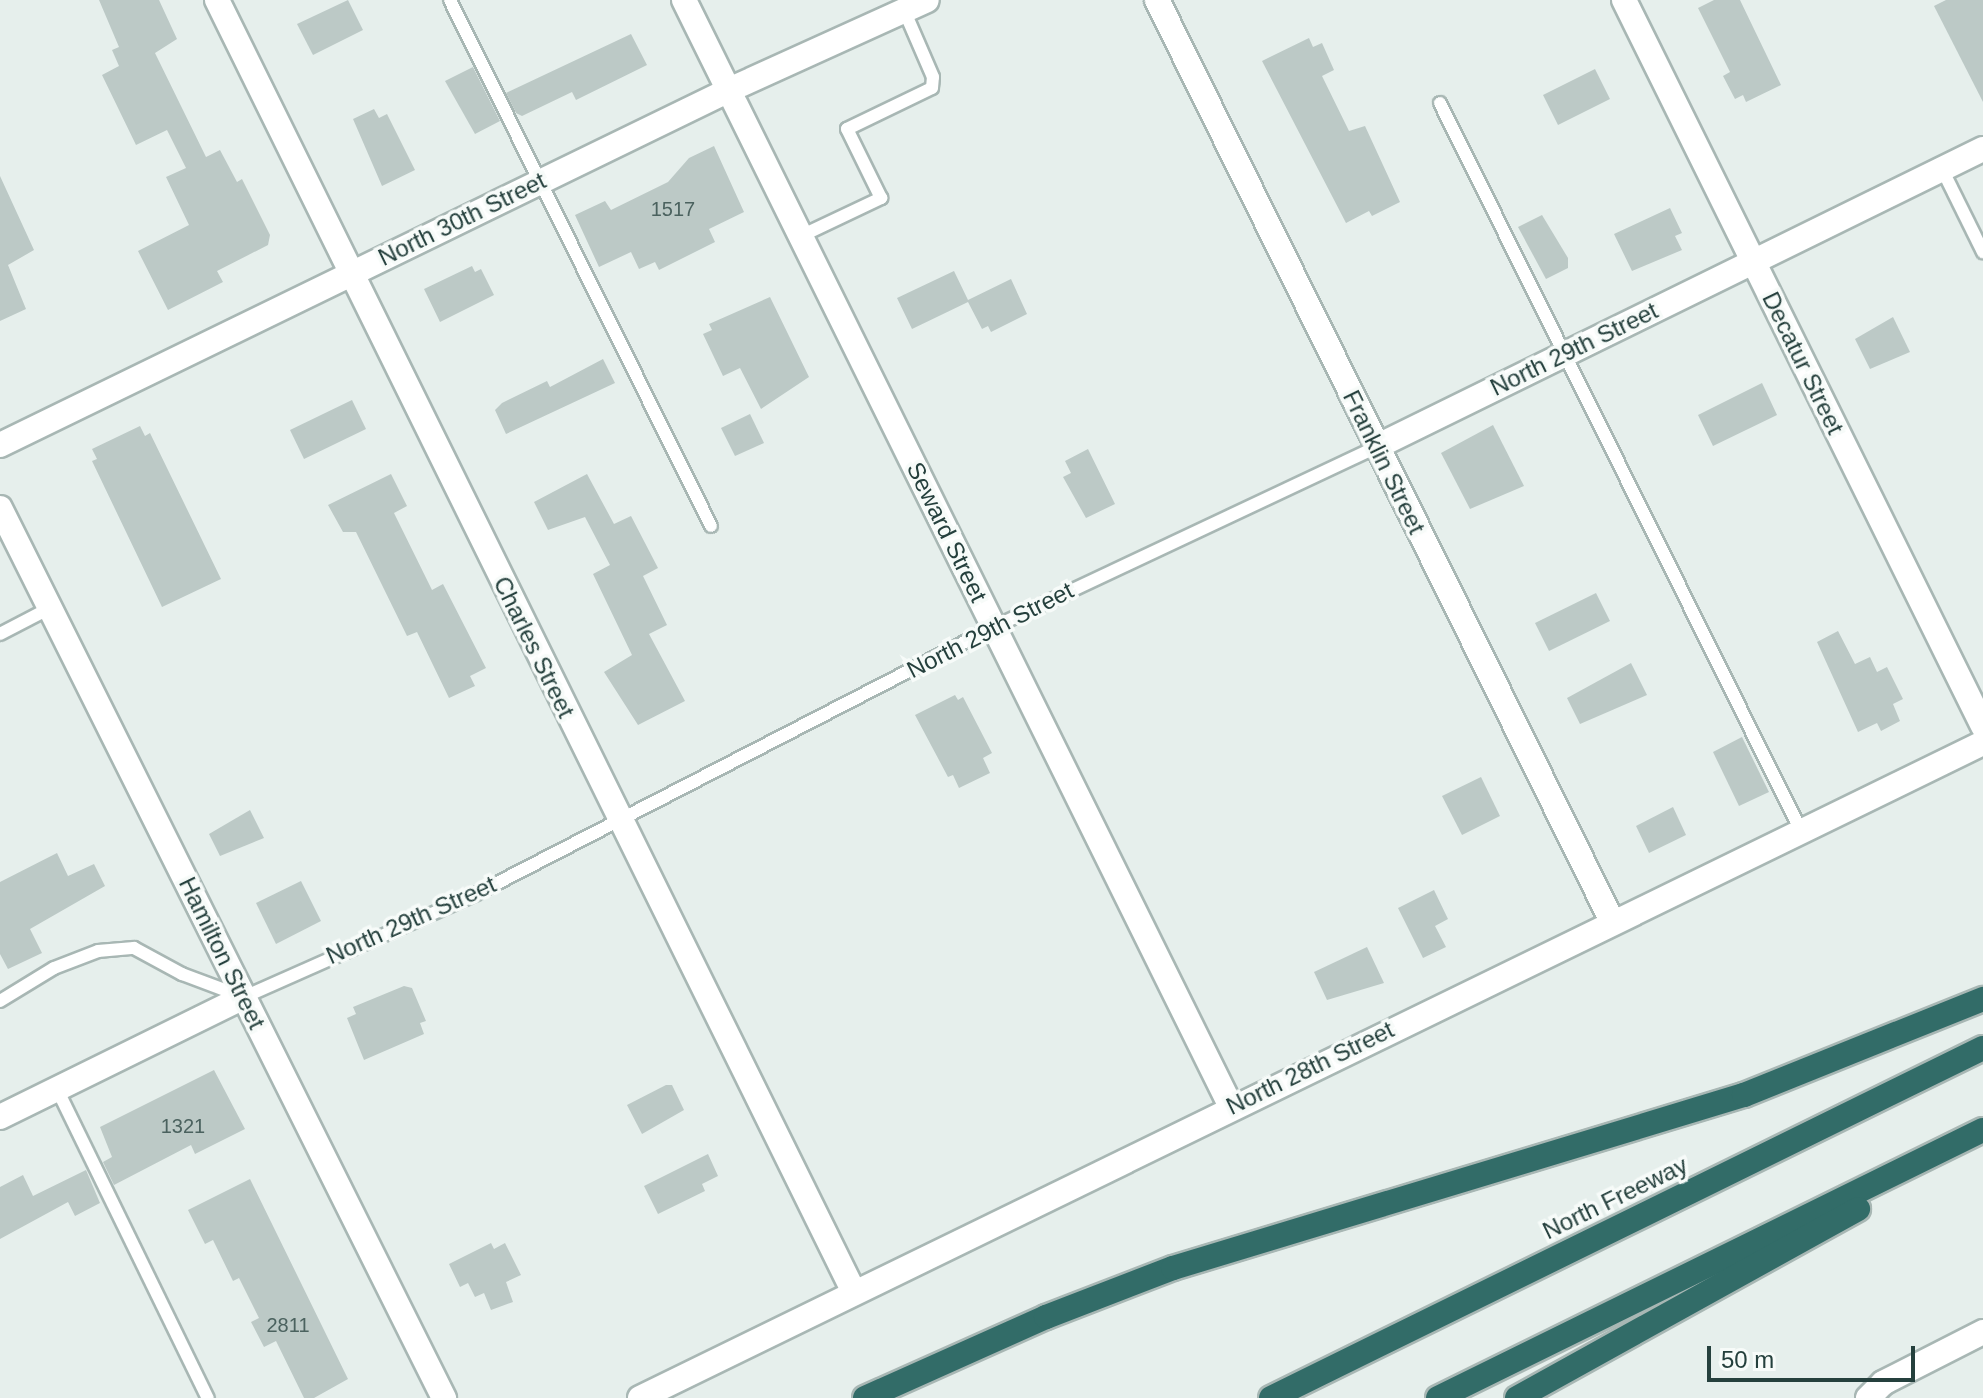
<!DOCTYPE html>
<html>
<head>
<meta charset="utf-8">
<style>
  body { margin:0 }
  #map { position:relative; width:1983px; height:1398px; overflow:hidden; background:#e6efec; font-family:Arial,sans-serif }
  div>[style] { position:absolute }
  .building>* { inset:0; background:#bcc9c6 }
  .roads { filter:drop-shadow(2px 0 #a8b7b4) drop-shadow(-2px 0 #a8b7b4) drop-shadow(0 2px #a8b7b4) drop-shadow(0 -2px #a8b7b4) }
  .service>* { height:12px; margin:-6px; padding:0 6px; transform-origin:6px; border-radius:6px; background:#fff }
  .minor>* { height:24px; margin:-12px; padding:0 12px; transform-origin:12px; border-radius:12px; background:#fff }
  .secondary>* { height:24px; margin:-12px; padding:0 12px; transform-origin:12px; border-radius:12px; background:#fff }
  .motorway>* { height:24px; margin:-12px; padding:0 12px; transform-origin:12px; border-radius:12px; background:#326c68 }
  span { translate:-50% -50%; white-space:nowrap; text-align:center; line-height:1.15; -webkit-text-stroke:7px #f7fbf9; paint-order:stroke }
  .number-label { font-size:20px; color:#4b625f }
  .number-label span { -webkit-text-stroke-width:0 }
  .street-label { font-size:24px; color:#25403d }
  .scale { position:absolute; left:1707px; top:1346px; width:208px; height:36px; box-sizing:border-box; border:4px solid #25403d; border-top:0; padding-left:10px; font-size:24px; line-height:28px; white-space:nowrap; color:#25403d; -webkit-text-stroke:6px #f7fbf9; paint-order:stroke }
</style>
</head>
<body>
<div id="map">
  <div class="building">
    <i style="clip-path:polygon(99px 0,159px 0,177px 39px,155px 53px,206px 157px,220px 150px,237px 182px,242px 179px,270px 235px,268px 245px,217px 271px,223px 282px,168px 310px,138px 251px,189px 225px,166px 177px,186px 168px,167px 130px,136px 145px,102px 75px,119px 66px,112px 50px,119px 47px)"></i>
    <i style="clip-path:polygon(348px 0,363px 30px,313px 55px,297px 24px)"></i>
    <i style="clip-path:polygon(1714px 0,1740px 0,1781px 85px,1746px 102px,1743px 95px,1735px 99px,1723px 76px,1730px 72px,1698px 8px)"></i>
    <i style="clip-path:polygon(1946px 0,1983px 0,1983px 102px,1934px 6px)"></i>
    <i style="clip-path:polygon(631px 34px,647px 65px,576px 100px,572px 92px,522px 116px,516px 113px,506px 93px)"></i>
    <i style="clip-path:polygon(1309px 38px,1313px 47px,1322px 43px,1334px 70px,1322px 76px,1349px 131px,1365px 126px,1400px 202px,1372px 216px,1369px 211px,1346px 223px,1262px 61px)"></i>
    <i style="clip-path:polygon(473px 67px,500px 121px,475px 134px,445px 81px)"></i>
    <i style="clip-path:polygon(1595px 69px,1610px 99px,1558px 125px,1543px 95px)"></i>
    <i style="clip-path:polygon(374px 109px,379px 118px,387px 114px,415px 170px,382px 186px,353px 119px)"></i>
    <i style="clip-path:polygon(714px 146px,744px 212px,709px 229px,715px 242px,659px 270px,655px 262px,639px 269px,631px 252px,599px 267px,575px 215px,605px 201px,611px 210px,668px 182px,689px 158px)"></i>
    <i style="clip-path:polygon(0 176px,34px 250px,8px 265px,26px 309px,0 321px)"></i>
    <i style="clip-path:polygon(1670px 208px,1682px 233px,1675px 236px,1682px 250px,1632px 271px,1614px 234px)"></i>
    <i style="clip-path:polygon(1542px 215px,1568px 258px,1568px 268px,1546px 279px,1518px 227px)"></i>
    <i style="clip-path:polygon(472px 266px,475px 272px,481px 269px,494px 295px,440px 322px,424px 289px)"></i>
    <i style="clip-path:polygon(954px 271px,968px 300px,1011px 279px,1027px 314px,991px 332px,988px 326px,982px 329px,968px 302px,912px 329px,897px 298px)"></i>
    <i style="clip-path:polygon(770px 297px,809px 377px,761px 409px,740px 368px,723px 376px,703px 334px,712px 330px,709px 324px)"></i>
    <i style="clip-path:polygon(1893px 317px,1910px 352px,1870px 369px,1855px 339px)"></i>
    <i style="clip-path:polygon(603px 359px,615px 383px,506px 434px,495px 410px,502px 403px,547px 381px,550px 387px)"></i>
    <i style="clip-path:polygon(1762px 383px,1777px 415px,1713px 446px,1698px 415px)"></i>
    <i style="clip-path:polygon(352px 400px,366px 429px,304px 459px,290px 430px)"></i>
    <i style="clip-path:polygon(750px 414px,764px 443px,735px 456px,721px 428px)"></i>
    <i style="clip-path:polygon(1493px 425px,1524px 486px,1470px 509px,1441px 453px)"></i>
    <i style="clip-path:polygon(140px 426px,145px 436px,150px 433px,221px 579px,162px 607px,92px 461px,97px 459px,92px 449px)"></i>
    <i style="clip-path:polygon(1088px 449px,1115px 504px,1086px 518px,1063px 477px,1071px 473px,1065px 461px)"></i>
    <i style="clip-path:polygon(391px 474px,407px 506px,394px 513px,432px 590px,443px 584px,486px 668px,470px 676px,475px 686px,449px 698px,417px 632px,407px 636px,356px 532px,343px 532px,328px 505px)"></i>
    <i style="clip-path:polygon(587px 474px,614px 524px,631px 516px,658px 568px,643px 576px,667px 625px,649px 634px,685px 701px,638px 725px,604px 672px,632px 655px,593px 574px,610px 565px,585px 517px,548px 530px,534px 502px)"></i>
    <i style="clip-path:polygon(1596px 593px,1610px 621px,1549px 651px,1535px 623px)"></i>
    <i style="clip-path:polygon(1838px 631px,1855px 664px,1870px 657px,1877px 672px,1887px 667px,1903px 699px,1893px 704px,1900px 721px,1881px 731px,1877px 723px,1858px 732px,1817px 642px)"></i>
    <i style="clip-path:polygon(1631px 663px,1647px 695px,1580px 724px,1567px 698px)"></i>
    <i style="clip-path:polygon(955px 695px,958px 700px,963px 697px,992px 753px,983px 758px,990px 773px,959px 788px,953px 775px,948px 777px,915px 715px)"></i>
    <i style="clip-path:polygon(1742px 737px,1769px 792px,1739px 806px,1713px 752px)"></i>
    <i style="clip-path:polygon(1481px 777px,1500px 816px,1462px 835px,1442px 796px)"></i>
    <i style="clip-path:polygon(1673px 807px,1686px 835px,1649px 853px,1636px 826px)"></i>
    <i style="clip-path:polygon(250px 810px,264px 838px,220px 856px,209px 834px)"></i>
    <i style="clip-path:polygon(57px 853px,68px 876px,94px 864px,105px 886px,30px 929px,42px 953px,8px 969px,0 954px,0 882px)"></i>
    <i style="clip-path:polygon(301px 881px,321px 921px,276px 944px,256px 903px)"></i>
    <i style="clip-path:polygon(1434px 890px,1448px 919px,1435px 926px,1446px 947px,1423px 958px,1398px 908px)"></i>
    <i style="clip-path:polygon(1367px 947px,1384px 983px,1327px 1000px,1314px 972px)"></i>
    <i style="clip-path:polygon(404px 986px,412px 988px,426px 1021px,420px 1023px,424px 1034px,364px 1060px,347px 1018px,356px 1014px,353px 1007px)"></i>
    <i style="clip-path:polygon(214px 1070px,245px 1129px,195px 1154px,191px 1145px,114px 1185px,103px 1162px,112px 1157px,100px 1127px)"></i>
    <i style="clip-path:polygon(666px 1085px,672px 1085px,684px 1110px,642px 1134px,627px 1105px)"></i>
    <i style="clip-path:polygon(708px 1154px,718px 1176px,702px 1184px,705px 1191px,658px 1214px,644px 1186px)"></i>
    <i style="clip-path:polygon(86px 1170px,100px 1203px,75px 1216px,68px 1202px,0 1239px,0 1187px,23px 1175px,33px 1196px)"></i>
    <i style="clip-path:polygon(250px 1179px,348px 1379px,314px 1398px,304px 1398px,276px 1341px,264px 1347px,251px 1322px,259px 1318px,239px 1278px,233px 1281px,213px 1240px,205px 1244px,188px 1210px)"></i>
    <i style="clip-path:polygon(491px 1243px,494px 1249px,505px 1243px,521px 1275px,506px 1282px,513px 1302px,491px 1310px,484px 1293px,475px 1297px,468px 1283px,460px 1287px,449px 1264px)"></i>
  </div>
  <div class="roads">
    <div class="service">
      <i style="left:450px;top:0;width:587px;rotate:63.61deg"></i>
      <i style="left:1440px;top:103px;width:813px;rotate:63.62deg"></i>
      <i style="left:1942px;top:169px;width:93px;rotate:63.7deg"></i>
      <i style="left:801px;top:236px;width:89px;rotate:-25.4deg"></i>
      <i style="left:881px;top:198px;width:77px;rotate:-116.2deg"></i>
      <i style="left:847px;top:129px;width:94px;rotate:-25.8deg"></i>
      <i style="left:932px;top:88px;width:11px;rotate:-85deg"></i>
      <i style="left:933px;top:77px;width:73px;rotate:-113.4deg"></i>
      <i style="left:0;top:634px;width:56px;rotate:-27.5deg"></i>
      <i style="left:0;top:1001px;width:63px;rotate:-31.4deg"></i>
      <i style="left:54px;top:968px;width:47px;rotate:-21.1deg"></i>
      <i style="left:98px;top:951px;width:36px;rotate:-5deg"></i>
      <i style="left:134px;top:948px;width:55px;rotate:28.4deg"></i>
      <i style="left:182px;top:974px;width:66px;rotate:20.4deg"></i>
      <i style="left:244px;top:997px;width:254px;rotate:-23.9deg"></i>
      <i style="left:476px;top:894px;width:583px;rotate:-27.27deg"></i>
      <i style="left:994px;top:627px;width:422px;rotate:-25.2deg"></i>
      <i style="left:57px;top:1089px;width:344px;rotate:64deg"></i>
    </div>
    <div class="minor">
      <i style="left:217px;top:0;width:1440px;rotate:63.76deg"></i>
      <i style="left:684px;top:0;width:1235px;rotate:63.7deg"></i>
      <i style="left:1157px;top:0;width:1029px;rotate:63.71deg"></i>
      <i style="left:1624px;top:0;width:810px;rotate:63.69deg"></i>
      <i style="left:1376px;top:447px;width:676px;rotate:-26.15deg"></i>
      <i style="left:0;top:1117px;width:272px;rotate:-26.2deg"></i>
      <i style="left:640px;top:1398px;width:1494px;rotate:-26deg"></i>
      <i style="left:1868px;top:1398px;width:21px;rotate:-45deg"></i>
      <i style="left:1883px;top:1383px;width:112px;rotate:-27deg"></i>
    </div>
    <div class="secondary">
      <i style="left:0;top:445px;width:811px;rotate:-25.96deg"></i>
      <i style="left:729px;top:90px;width:217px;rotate:-24.4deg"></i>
      <i style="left:0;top:508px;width:995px;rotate:63.49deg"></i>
    </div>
    <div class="motorway">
      <i style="left:865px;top:1398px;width:198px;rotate:-24.1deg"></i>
      <i style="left:1046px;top:1317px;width:136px;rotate:-21.1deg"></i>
      <i style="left:1173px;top:1268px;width:597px;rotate:-16.86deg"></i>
      <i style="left:1744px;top:1095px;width:258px;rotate:-21.9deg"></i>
      <i style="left:1271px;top:1398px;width:793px;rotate:-26.18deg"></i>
      <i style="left:1438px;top:1398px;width:607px;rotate:-26.19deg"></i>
      <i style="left:1517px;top:1398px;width:390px;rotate:-29deg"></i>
    </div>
  </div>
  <div class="number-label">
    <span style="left:673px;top:209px">1517</span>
    <span style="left:183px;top:1126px">1321</span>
    <span style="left:288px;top:1325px">2811</span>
  </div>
  <div class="street-label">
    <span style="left:462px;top:219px;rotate:-26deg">North 30th Street</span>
    <span style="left:1574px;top:349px;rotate:-26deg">North 29th Street</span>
    <span style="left:1803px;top:363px;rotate:64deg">Decatur Street</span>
    <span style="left:1384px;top:462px;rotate:64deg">Franklin Street</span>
    <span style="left:947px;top:532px;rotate:64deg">Seward Street</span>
    <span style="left:990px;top:630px;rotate:-27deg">North 29th Street</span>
    <span style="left:534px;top:647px;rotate:64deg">Charles Street</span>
    <span style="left:411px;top:920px;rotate:-24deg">North 29th Street</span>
    <span style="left:222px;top:953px;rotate:64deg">Hamilton Street</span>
    <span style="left:1310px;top:1068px;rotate:-26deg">North 28th Street</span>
    <span style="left:1615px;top:1198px;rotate:-26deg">North Freeway</span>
  </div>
  <div class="scale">50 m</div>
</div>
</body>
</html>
